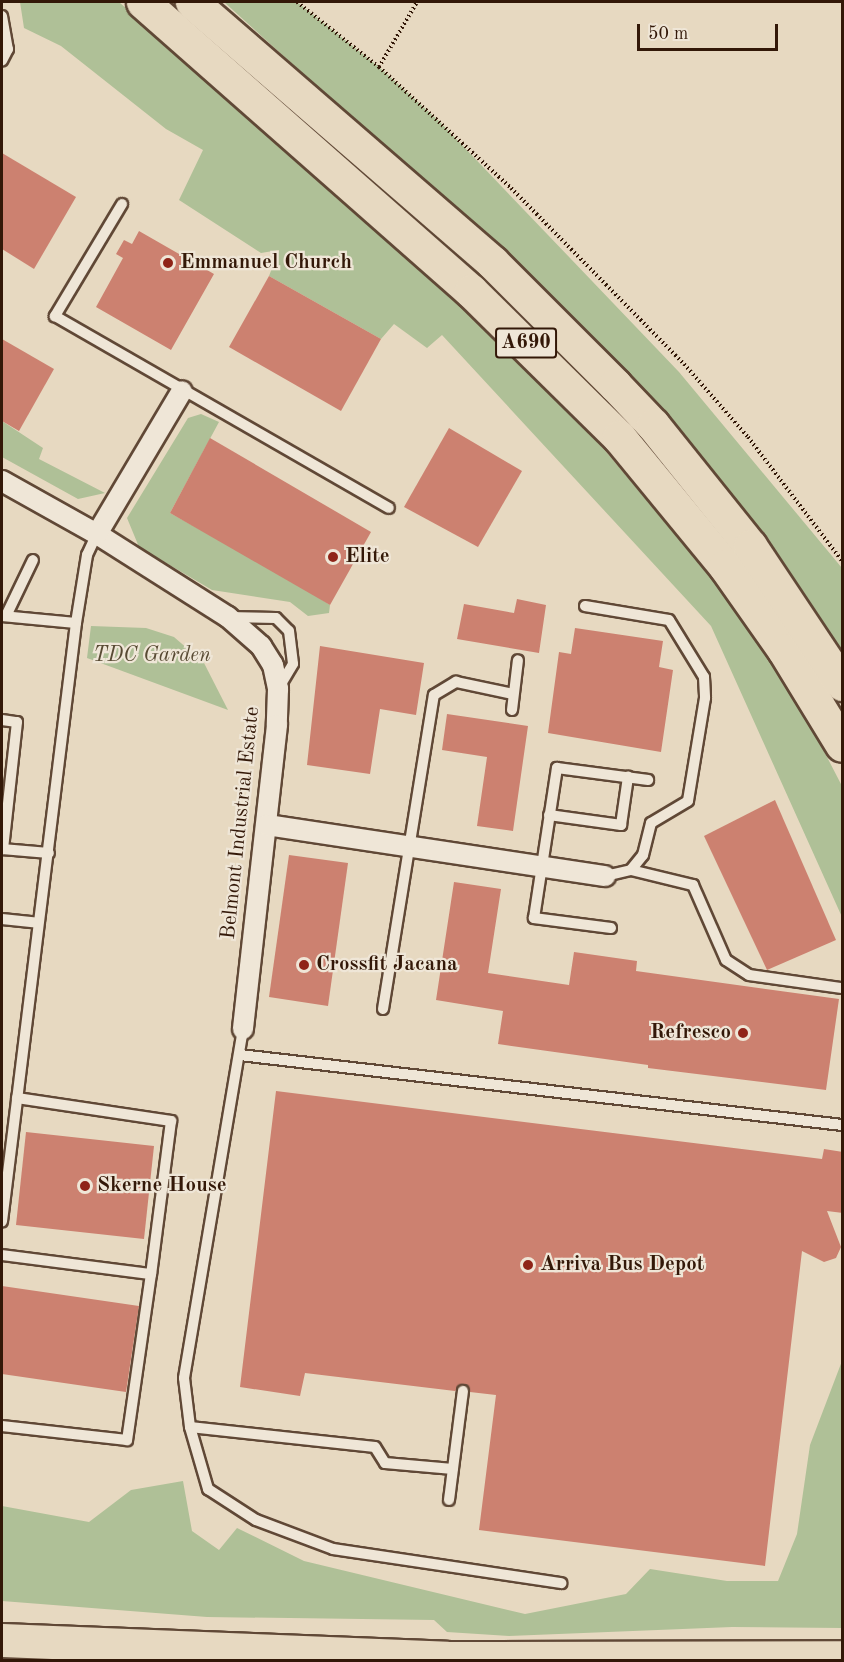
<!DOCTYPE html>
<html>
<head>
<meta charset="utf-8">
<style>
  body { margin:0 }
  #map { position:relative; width:844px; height:1662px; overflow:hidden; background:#e7d9c1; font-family:"Old Standard TT",serif }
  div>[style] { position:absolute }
  .green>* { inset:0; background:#afc097 }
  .building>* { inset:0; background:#cc8170 }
  .path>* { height:4px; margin-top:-2px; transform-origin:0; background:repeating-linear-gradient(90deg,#331808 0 1.5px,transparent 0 4.5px) }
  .roads { filter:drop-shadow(2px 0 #604836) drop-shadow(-2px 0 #604836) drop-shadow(0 2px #604836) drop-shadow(0 -2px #604836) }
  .lane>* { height:10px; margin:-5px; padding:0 5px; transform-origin:5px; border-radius:5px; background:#efe6d7 }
  .street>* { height:20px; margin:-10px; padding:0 10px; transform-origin:10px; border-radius:10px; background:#efe6d7 }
  .highway>* { height:33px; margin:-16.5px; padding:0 16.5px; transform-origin:16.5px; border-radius:16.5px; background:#e7d9c1 }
  .dots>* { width:16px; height:16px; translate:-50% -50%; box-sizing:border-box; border:3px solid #efe6d7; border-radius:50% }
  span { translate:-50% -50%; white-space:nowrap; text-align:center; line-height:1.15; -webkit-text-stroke:4.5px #efe6d7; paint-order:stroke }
  .shield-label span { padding:2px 4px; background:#efe6d7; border:2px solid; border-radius:4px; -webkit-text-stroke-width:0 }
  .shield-label { font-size:20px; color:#331808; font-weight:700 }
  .poi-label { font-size:21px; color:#331808; font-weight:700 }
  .left { translate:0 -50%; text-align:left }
  .right { translate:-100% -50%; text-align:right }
  .park-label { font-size:21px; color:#584a33; font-style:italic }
  .street-label { font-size:21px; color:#331808 }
  .frame { position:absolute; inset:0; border:3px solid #331808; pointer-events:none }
  .scale { position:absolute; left:637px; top:24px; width:141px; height:27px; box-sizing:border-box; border:3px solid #331808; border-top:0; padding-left:8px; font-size:18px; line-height:21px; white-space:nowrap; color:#331808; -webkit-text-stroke:4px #efe6d7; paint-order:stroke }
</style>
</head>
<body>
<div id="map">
  <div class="green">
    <i style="clip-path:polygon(20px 2px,119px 2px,357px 216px,467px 304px,582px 423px,736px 607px,814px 732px,842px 786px,842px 917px,711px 626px,442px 335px,427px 348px,394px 324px,381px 339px,269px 276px,279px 250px,261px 253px,179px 200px,203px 150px,166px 129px,61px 46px,24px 28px)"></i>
    <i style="clip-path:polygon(224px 2px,297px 2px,379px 67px,440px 122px,679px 372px,842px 568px,842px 661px,525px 275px)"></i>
    <i style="clip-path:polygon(201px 414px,219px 422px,170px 513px,295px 582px,330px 605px,329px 613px,308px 616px,290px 602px,212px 590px,139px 547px,127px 518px,188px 418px)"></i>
    <i style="clip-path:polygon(2px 421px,43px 448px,39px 459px,105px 493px,78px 499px,2px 457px)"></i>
    <i style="clip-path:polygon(91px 626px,146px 628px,174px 637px,204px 663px,228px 710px,87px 658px)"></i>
    <i style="clip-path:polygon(842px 1361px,842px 1628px,732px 1627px,509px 1636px,447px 1632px,434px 1620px,207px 1617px,2px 1601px,2px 1506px,89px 1522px,131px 1490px,183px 1481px,192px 1531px,219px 1550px,237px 1528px,304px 1561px,525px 1614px,626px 1594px,650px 1569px,727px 1581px,778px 1581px,797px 1534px,810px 1445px)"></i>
  </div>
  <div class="building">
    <i style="clip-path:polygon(2px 153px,76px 197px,34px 269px,2px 249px)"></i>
    <i style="clip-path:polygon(139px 231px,214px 274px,171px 350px,96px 307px,123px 258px,116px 254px,124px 240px,132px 244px)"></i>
    <i style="clip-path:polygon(269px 276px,381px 339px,341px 411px,229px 347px)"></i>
    <i style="clip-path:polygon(2px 339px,54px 369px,19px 431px,2px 421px)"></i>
    <i style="clip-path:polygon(449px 428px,522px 471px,478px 547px,404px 507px)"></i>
    <i style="clip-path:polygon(210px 438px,371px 532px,330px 605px,170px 513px)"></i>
    <i style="clip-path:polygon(517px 599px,546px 605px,539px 653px,457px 639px,464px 604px,514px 613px)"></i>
    <i style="clip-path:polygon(575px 628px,663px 641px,659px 667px,673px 670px,661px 752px,548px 733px,559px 652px,571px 654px)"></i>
    <i style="clip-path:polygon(320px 646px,424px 663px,416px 715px,380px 709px,370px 774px,307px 765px)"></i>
    <i style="clip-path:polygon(447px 714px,528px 726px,513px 831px,477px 826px,487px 757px,442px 750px)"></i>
    <i style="clip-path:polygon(775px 800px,836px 940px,767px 970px,704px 836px)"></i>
    <i style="clip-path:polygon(289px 855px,348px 863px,328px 1006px,269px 997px)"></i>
    <i style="clip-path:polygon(454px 882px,501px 889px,488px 973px,569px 985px,574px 952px,637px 961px,636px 971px,839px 999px,826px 1090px,648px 1068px,648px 1065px,498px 1044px,503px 1011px,436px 1000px)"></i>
    <i style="clip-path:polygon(276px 1091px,822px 1159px,824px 1149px,843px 1152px,843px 1213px,827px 1211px,841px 1247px,836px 1258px,824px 1262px,802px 1251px,765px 1566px,479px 1530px,496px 1395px,470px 1392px,465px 1384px,455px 1391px,305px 1373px,300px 1396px,240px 1387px)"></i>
    <i style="clip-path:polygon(26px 1132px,154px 1146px,144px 1239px,16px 1225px)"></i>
    <i style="clip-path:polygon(2px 1286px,139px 1306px,126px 1392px,2px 1374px)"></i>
  </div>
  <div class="path">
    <i style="left:297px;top:2px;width:105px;rotate:38.4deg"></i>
    <i style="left:379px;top:67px;width:179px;rotate:42.5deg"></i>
    <i style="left:511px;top:188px;width:247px;rotate:45.5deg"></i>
    <i style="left:684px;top:364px;width:97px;rotate:48.8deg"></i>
    <i style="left:748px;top:437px;width:156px;rotate:52.8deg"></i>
    <i style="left:379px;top:67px;width:75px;rotate:-59.7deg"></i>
  </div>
  <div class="roads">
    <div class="lane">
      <i style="left:2px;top:16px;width:34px;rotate:80deg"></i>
      <i style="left:8px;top:49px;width:13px;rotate:117deg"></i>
      <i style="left:122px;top:204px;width:131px;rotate:120.9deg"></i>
      <i style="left:55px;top:316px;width:385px;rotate:29.9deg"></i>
      <i style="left:585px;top:606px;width:85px;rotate:9.5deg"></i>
      <i style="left:669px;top:620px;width:67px;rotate:58.4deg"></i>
      <i style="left:704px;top:677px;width:21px;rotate:87deg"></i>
      <i style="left:705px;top:698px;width:104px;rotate:99.4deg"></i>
      <i style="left:688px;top:801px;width:43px;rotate:149.3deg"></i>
      <i style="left:651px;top:823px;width:33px;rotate:104deg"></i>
      <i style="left:643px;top:855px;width:19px;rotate:129deg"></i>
      <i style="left:631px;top:870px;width:27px;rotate:167deg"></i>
      <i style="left:2px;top:616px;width:74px;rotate:5.4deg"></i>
      <i style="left:76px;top:623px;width:603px;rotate:97.05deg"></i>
      <i style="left:6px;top:616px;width:62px;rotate:-64.3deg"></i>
      <i style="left:228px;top:617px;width:48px;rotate:1.2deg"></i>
      <i style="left:276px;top:618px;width:18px;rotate:45deg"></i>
      <i style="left:289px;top:631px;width:33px;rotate:83deg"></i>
      <i style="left:293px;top:664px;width:29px;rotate:121deg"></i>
      <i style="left:76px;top:623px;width:69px;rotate:-80.8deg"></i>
      <i style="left:87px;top:555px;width:23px;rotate:-65deg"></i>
      <i style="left:512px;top:710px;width:50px;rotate:-83.2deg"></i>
      <i style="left:2px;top:720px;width:15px;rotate:8deg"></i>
      <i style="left:17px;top:722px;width:128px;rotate:96.3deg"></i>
      <i style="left:549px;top:815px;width:73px;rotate:7.9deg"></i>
      <i style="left:621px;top:825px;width:49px;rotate:-81.7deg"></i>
      <i style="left:2px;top:849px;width:47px;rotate:4.9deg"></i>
      <i style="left:631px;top:870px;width:64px;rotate:13.6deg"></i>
      <i style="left:693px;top:885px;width:82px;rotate:66.3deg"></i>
      <i style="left:726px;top:960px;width:27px;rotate:33deg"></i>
      <i style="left:749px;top:975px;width:94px;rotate:8deg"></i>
      <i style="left:2px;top:919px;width:36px;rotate:6deg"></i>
      <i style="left:611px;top:928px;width:78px;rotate:-172.6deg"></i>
      <i style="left:534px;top:918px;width:152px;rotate:-81.3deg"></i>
      <i style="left:557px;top:768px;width:92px;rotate:7.5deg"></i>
      <i style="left:383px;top:1009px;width:318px;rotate:-80.8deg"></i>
      <i style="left:434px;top:695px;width:26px;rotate:-31deg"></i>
      <i style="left:456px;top:682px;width:58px;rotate:11.9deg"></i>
      <i style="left:243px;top:1029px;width:354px;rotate:99.6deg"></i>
      <i style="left:184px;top:1378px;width:49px;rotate:83deg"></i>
      <i style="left:190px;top:1427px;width:65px;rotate:73.8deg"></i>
      <i style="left:208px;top:1489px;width:57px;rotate:32.9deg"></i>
      <i style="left:256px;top:1520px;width:82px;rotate:20.6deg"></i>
      <i style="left:333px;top:1549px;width:231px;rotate:8.5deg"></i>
      <i style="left:240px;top:1055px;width:606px;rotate:6.63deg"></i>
      <i style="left:17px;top:1098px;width:156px;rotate:8.5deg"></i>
      <i style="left:171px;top:1121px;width:154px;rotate:97.4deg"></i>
      <i style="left:2px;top:1255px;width:150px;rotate:7.3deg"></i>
      <i style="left:151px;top:1274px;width:168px;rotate:98.2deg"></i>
      <i style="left:127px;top:1440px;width:126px;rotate:-173.6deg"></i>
      <i style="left:190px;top:1427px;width:186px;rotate:6.2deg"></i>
      <i style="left:375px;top:1447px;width:19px;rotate:58deg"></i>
      <i style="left:385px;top:1463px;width:68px;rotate:5deg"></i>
      <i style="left:449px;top:1500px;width:110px;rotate:-82.7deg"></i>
    </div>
    <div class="street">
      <i style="left:2px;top:481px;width:109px;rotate:29.2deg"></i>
      <i style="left:97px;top:534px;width:155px;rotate:32.4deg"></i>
      <i style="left:228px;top:617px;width:44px;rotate:41.3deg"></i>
      <i style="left:261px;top:646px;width:22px;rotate:58deg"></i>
      <i style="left:273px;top:665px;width:25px;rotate:78deg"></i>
      <i style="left:278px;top:689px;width:36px;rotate:92deg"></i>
      <i style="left:277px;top:725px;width:306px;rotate:96.4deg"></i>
      <i style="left:97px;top:534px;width:166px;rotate:-59.3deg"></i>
      <i style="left:267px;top:825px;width:342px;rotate:8.6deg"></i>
    </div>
    <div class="highway">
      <i style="left:143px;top:2px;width:437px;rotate:41.4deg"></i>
      <i style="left:471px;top:291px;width:208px;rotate:44.6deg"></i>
      <i style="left:619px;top:437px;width:167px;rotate:50.6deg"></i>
      <i style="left:725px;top:566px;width:103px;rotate:54.9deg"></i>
      <i style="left:784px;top:650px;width:111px;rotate:58.6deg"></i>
      <i style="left:192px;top:2px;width:397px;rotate:40.9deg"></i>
      <i style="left:492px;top:262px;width:174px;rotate:45deg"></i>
      <i style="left:615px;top:385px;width:55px;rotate:46.5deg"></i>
      <i style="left:653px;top:425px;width:155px;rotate:51.3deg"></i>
      <i style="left:750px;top:546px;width:166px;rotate:56.3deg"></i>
      <i style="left:2px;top:1640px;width:445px;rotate:2.3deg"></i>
      <i style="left:447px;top:1658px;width:395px;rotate:-0.1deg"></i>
    </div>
  </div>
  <div class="dots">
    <i style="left:168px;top:263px;background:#8f2418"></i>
    <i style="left:333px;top:557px;background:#8f2418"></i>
    <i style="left:304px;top:965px;background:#8f2418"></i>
    <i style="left:743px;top:1033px;background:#8f2418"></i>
    <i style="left:85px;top:1186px;background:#8f2418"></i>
    <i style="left:528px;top:1265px;background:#8f2418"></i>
  </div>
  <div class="shield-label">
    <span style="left:526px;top:343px">A690</span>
  </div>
  <div class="poi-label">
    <span class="left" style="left:180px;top:263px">Emmanuel Church</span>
    <span class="left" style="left:345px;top:557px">Elite</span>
    <span class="left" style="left:316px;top:965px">Crossfit Jacana</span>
    <span class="right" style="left:731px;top:1033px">Refresco</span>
    <span class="left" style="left:97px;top:1186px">Skerne House</span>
    <span class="left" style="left:540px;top:1265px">Arriva Bus Depot</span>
  </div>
  <div class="park-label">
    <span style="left:152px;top:656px">TDC Garden</span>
  </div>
  <div class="street-label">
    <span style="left:241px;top:823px;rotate:-84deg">Belmont Industrial Estate</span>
  </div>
  <div class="frame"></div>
  <div class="scale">50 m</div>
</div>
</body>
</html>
